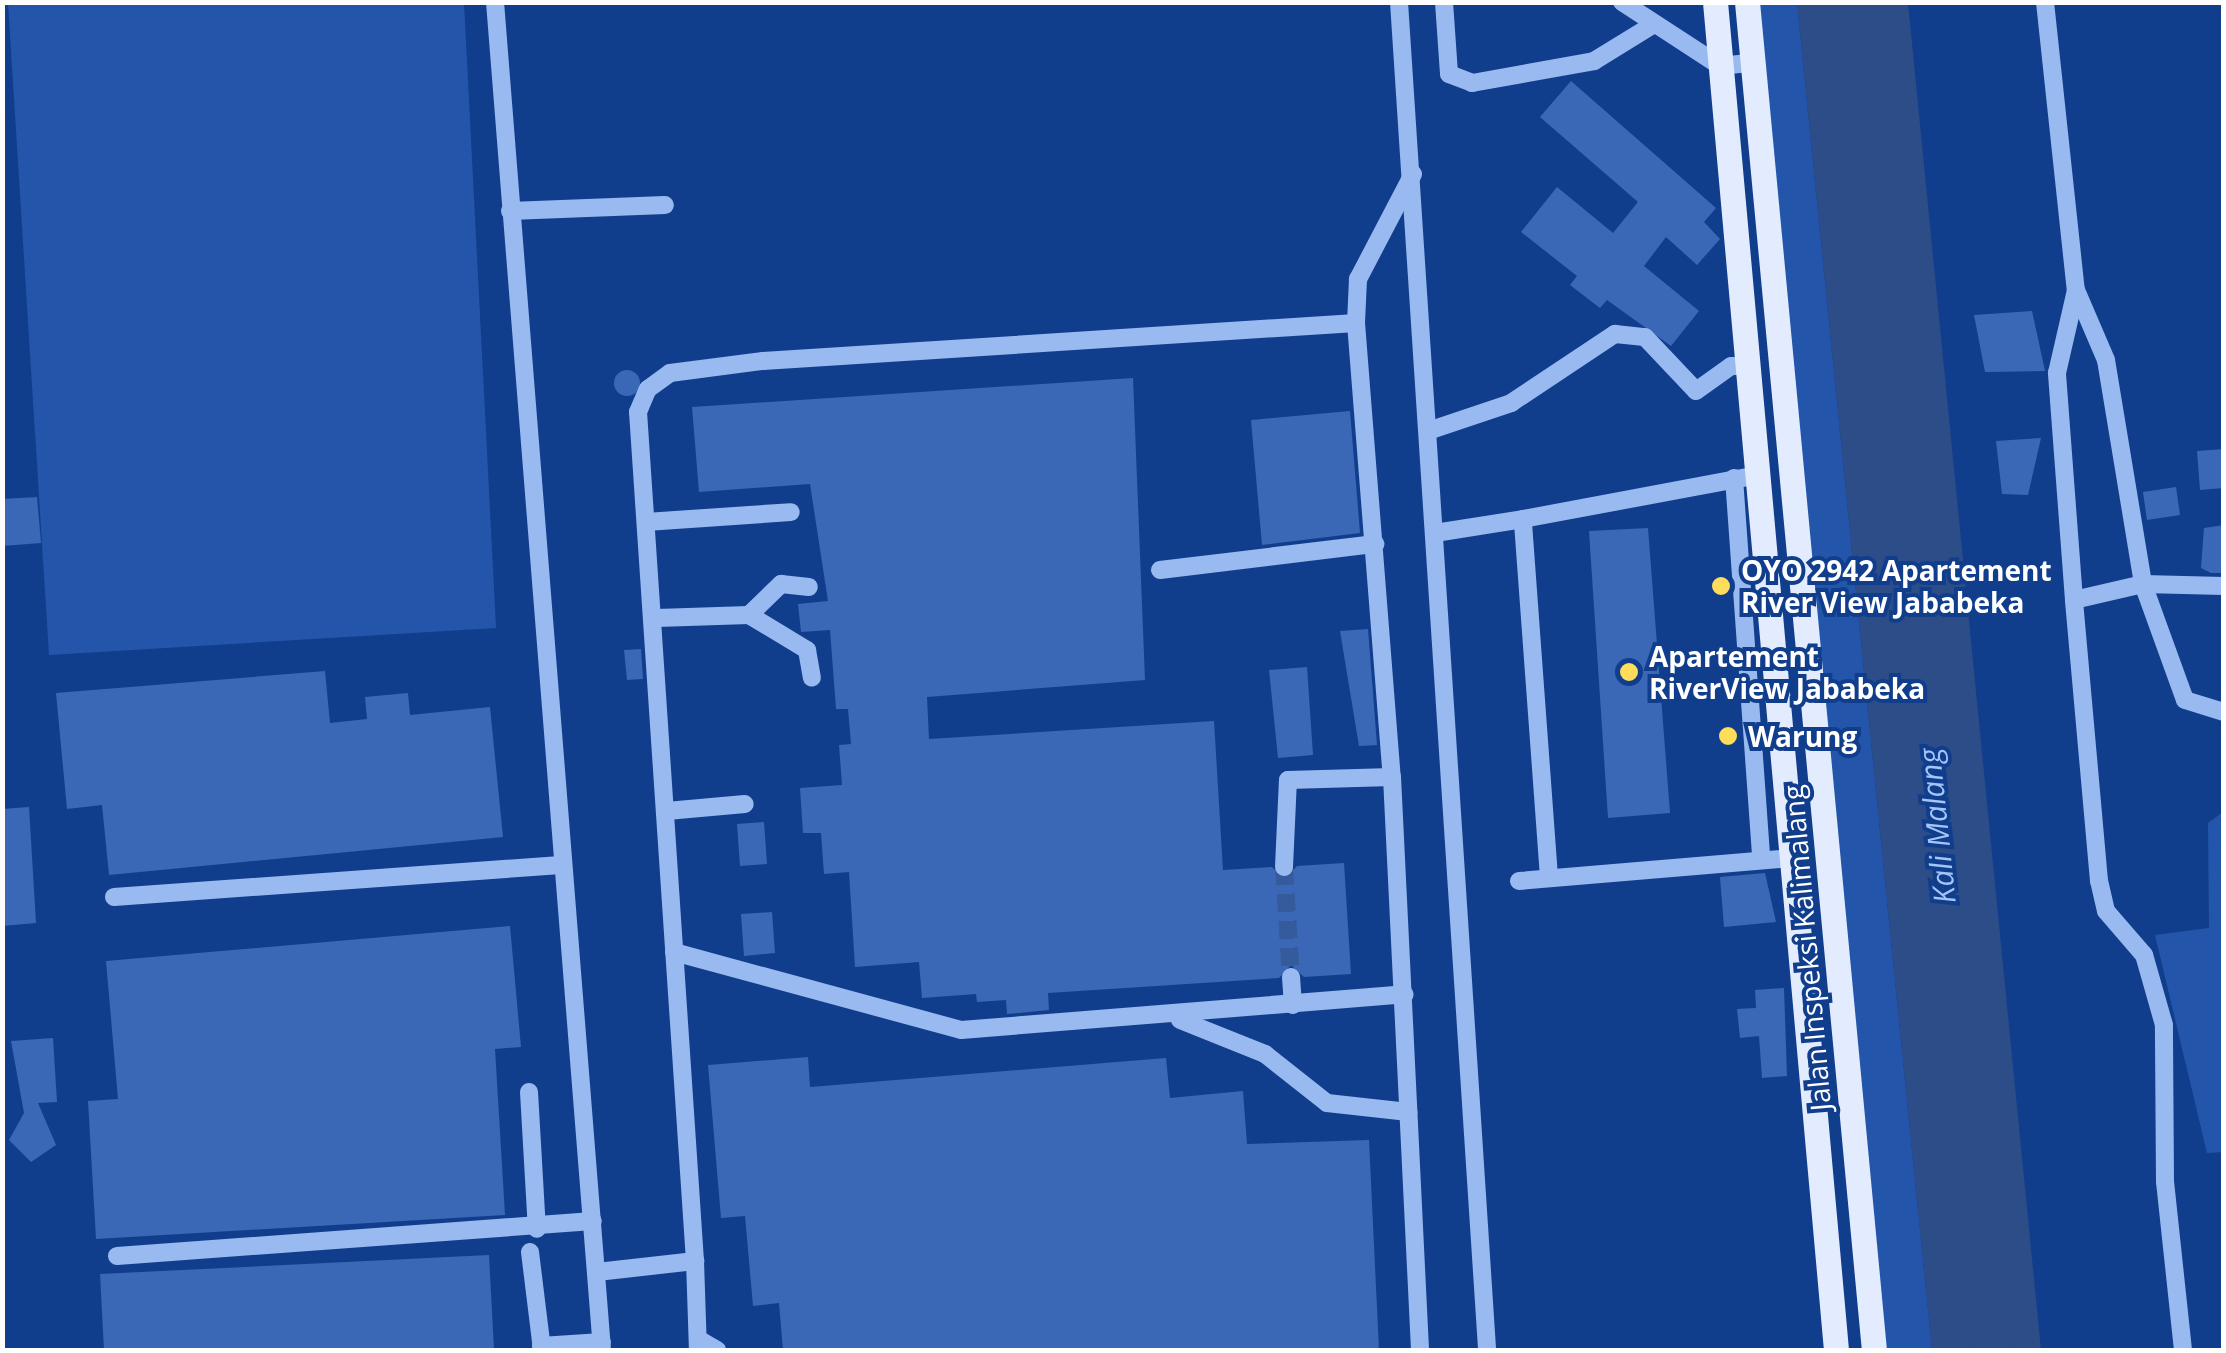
<!DOCTYPE html>
<html>
<head>
<meta charset="utf-8">
<style>
  body { margin:0 }
  #map { position:relative; width:2226px; height:1353px; overflow:hidden; background:#113e8c; font-family:"Open Sans",sans-serif }
  div>[style] { position:absolute }
  .green>* { inset:0; background:#2356ab }
  .water>* { inset:0; background:#2c4d88 }
  .river>* { height:40px; margin:-20px; padding:0 20px; transform-origin:20px; border-radius:20px; background:#2c4d88 }
  .building>* { inset:0; background:#3a68b6 }
  .round { border-radius:50% }
  .minor-tunnel>* { height:18px; margin-top:-9px; transform-origin:0; background:repeating-linear-gradient(90deg,#355b9d 0 18px,transparent 0 27px) }
  .minor>* { height:18px; margin:-9px; padding:0 9px; transform-origin:9px; border-radius:9px; background:#99baf1 }
  .major>* { height:25px; margin:-12.5px; padding:0 12.5px; transform-origin:12.5px; border-radius:12.5px; background:#e3ecff }
  .dots>* { width:28px; height:28px; translate:-50% -50%; box-sizing:border-box; border:5px solid #113e8c; border-radius:50% }
  span { translate:-50% -50%; white-space:nowrap; text-align:center; line-height:1.15; -webkit-text-stroke:8px #113e8c; paint-order:stroke }
  .poi-label { font-size:28px; color:#fff; font-weight:700 }
  .left { translate:0 -50%; text-align:left }
  .street-label { font-size:28px; color:#fff }
  .water-label { font-size:30px; color:#a5c5f9; font-style:italic }
  .frame { position:absolute; inset:0; border:5px solid #fff; pointer-events:none }
</style>
</head>
<body>
<div id="map">
  <div class="green">
    <i style="clip-path:polygon(8px 3px,464px 3px,496px 628px,49px 655px)"></i>
    <i style="clip-path:polygon(1747px 3px,1797px 3px,1932px 1350px,1874px 1350px)"></i>
    <i style="clip-path:polygon(2223px 812px,2224px 1152px,2207px 1153px,2155px 935px,2209px 928px,2208px 823px)"></i>
  </div>
  <div class="water">
    <i style="clip-path:polygon(1797px 3px,1908px 3px,2041px 1350px,1932px 1350px)"></i>
  </div>
  <div class="river">
    <i style="left:1857px;top:2px;width:231px;rotate:84.5deg"></i>
    <i style="left:1956px;top:1012px;width:340px;rotate:84.4deg"></i>
  </div>
  <div class="building">
    <i style="clip-path:polygon(1571px 81px,1716px 208px,1704px 222px,1720px 239px,1697px 265px,1666px 237px,1644px 266px,1699px 311px,1671px 346px,1607px 300px,1600px 308px,1570px 285px,1577px 276px,1521px 232px,1557px 187px,1613px 233px,1638px 202px,1540px 117px)"></i>
    <i style="clip-path:polygon(2032px 311px,2045px 371px,1985px 372px,1974px 315px)"></i>
    <i class="round" style="left:614px;top:370px;width:26px;height:26px"></i>
    <i style="clip-path:polygon(1133px 378px,1145px 680px,927px 697px,929px 739px,1214px 721px,1223px 870px,1272px 867px,1284px 879px,1297px 866px,1344px 863px,1351px 974px,1304px 977px,1291px 965px,1279px 978px,1048px 993px,1049px 1010px,1007px 1014px,1006px 1000px,977px 1002px,976px 994px,922px 998px,919px 962px,855px 967px,849px 872px,824px 874px,821px 833px,803px 833px,800px 788px,842px 785px,839px 745px,851px 744px,848px 709px,836px 709px,830px 630px,801px 632px,798px 604px,828px 601px,810px 484px,699px 492px,692px 407px)"></i>
    <i style="clip-path:polygon(1350px 411px,1360px 533px,1262px 545px,1251px 420px)"></i>
    <i style="clip-path:polygon(2041px 438px,2028px 495px,2002px 494px,1996px 441px)"></i>
    <i style="clip-path:polygon(2224px 449px,2224px 488px,2200px 490px,2197px 451px)"></i>
    <i style="clip-path:polygon(2176px 487px,2180px 515px,2147px 520px,2143px 492px)"></i>
    <i style="clip-path:polygon(37px 497px,41px 543px,2px 546px,2px 499px)"></i>
    <i style="clip-path:polygon(2224px 525px,2224px 573px,2211px 573px,2201px 568px,2204px 528px)"></i>
    <i style="clip-path:polygon(1648px 528px,1670px 813px,1608px 818px,1589px 531px)"></i>
    <i style="clip-path:polygon(1368px 629px,1377px 745px,1359px 746px,1340px 631px)"></i>
    <i style="clip-path:polygon(641px 649px,643px 679px,627px 680px,624px 650px)"></i>
    <i style="clip-path:polygon(1307px 667px,1313px 755px,1278px 758px,1269px 670px)"></i>
    <i style="clip-path:polygon(325px 671px,330px 723px,367px 719px,365px 697px,408px 693px,410px 715px,490px 707px,503px 837px,109px 875px,102px 805px,67px 809px,56px 693px)"></i>
    <i style="clip-path:polygon(29px 807px,36px 923px,2px 926px,2px 809px)"></i>
    <i style="clip-path:polygon(764px 822px,767px 864px,740px 866px,737px 824px)"></i>
    <i style="clip-path:polygon(1765px 873px,1776px 922px,1724px 927px,1720px 877px)"></i>
    <i style="clip-path:polygon(772px 912px,775px 953px,744px 956px,741px 914px)"></i>
    <i style="clip-path:polygon(510px 926px,521px 1047px,495px 1049px,505px 1215px,96px 1239px,88px 1101px,118px 1099px,106px 961px)"></i>
    <i style="clip-path:polygon(1784px 988px,1787px 1076px,1762px 1078px,1759px 1036px,1740px 1038px,1737px 1009px,1756px 1008px,1755px 990px)"></i>
    <i style="clip-path:polygon(53px 1038px,57px 1102px,38px 1103px,56px 1145px,31px 1162px,9px 1140px,24px 1113px,11px 1041px)"></i>
    <i style="clip-path:polygon(808px 1057px,810px 1087px,1166px 1058px,1170px 1098px,1243px 1091px,1247px 1144px,1369px 1140px,1379px 1350px,783px 1350px,779px 1303px,753px 1306px,745px 1216px,721px 1218px,708px 1065px)"></i>
    <i style="clip-path:polygon(489px 1255px,494px 1350px,104px 1350px,100px 1274px)"></i>
  </div>
  <div class="minor-tunnel">
    <i style="left:1284px;top:867px;width:110px;rotate:86.4deg"></i>
  </div>
  <div class="minor">
    <i style="left:495px;top:2px;width:1352px;rotate:85.46deg"></i>
    <i style="left:1399px;top:2px;width:1351px;rotate:86.26deg"></i>
    <i style="left:1444px;top:2px;width:72px;rotate:86deg"></i>
    <i style="left:1449px;top:74px;width:25px;rotate:21deg"></i>
    <i style="left:1472px;top:83px;width:124px;rotate:-10.2deg"></i>
    <i style="left:1594px;top:61px;width:67px;rotate:-31.6deg"></i>
    <i style="left:1622px;top:2px;width:117px;rotate:33.1deg"></i>
    <i style="left:1720px;top:66px;width:31px;rotate:-6deg"></i>
    <i style="left:2045px;top:2px;width:290px;rotate:83.9deg"></i>
    <i style="left:2076px;top:290px;width:76px;rotate:66.8deg"></i>
    <i style="left:2106px;top:360px;width:227px;rotate:80.6deg"></i>
    <i style="left:2143px;top:584px;width:123px;rotate:70.1deg"></i>
    <i style="left:2185px;top:700px;width:41px;rotate:17.1deg"></i>
    <i style="left:1413px;top:174px;width:119px;rotate:117.6deg"></i>
    <i style="left:1358px;top:279px;width:44px;rotate:92.6deg"></i>
    <i style="left:1356px;top:323px;width:455px;rotate:85.5deg"></i>
    <i style="left:1392px;top:777px;width:574px;rotate:87.2deg"></i>
    <i style="left:510px;top:211px;width:155px;rotate:-2.2deg"></i>
    <i style="left:1428px;top:431px;width:88px;rotate:-18.6deg"></i>
    <i style="left:1511px;top:403px;width:125px;rotate:-33.6deg"></i>
    <i style="left:1615px;top:334px;width:30px;rotate:6deg"></i>
    <i style="left:1645px;top:337px;width:74px;rotate:46.6deg"></i>
    <i style="left:1696px;top:391px;width:43px;rotate:-35.5deg"></i>
    <i style="left:1731px;top:366px;width:18px"></i>
    <i style="left:1734px;top:478px;width:382px;rotate:85.9deg"></i>
    <i style="left:646px;top:522px;width:145px;rotate:-3.9deg"></i>
    <i style="left:1435px;top:533px;width:89px;rotate:-9deg"></i>
    <i style="left:1160px;top:570px;width:217px;rotate:-6.9deg"></i>
    <i style="left:2074px;top:600px;width:228px;rotate:-94.3deg"></i>
    <i style="left:2057px;top:373px;width:85px;rotate:-77.1deg"></i>
    <i style="left:749px;top:615px;width:45px;rotate:-44.1deg"></i>
    <i style="left:781px;top:584px;width:28px;rotate:6deg"></i>
    <i style="left:657px;top:618px;width:92px;rotate:-1.9deg"></i>
    <i style="left:749px;top:615px;width:68px;rotate:31.1deg"></i>
    <i style="left:807px;top:650px;width:28px;rotate:80deg"></i>
    <i style="left:667px;top:811px;width:78px;rotate:-5.1deg"></i>
    <i style="left:1284px;top:867px;width:87px;rotate:-87.4deg"></i>
    <i style="left:1288px;top:780px;width:104px;rotate:-1.7deg"></i>
    <i style="left:1549px;top:877px;width:359px;rotate:-94.2deg"></i>
    <i style="left:1523px;top:519px;width:240px;rotate:-10.6deg"></i>
    <i style="left:1519px;top:881px;width:273px;rotate:-4.8deg"></i>
    <i style="left:114px;top:897px;width:448px;rotate:-4.1deg"></i>
    <i style="left:674px;top:952px;width:297px;rotate:15.2deg"></i>
    <i style="left:961px;top:1030px;width:445px;rotate:-4.6deg"></i>
    <i style="left:1291px;top:977px;width:28px;rotate:86deg"></i>
    <i style="left:1180px;top:1020px;width:92px;rotate:21.8deg"></i>
    <i style="left:1265px;top:1054px;width:79px;rotate:38.3deg"></i>
    <i style="left:1327px;top:1103px;width:82px;rotate:6.3deg"></i>
    <i style="left:529px;top:1092px;width:137px;rotate:86.7deg"></i>
    <i style="left:530px;top:1252px;width:99px;rotate:83deg"></i>
    <i style="left:117px;top:1256px;width:477px;rotate:-4.2deg"></i>
    <i style="left:695px;top:1261px;width:89px;rotate:88.1deg"></i>
    <i style="left:597px;top:1272px;width:99px;rotate:-6.4deg"></i>
    <i style="left:695px;top:1261px;width:851px;rotate:-93.84deg"></i>
    <i style="left:638px;top:412px;width:25px;rotate:-67deg"></i>
    <i style="left:648px;top:389px;width:27px;rotate:-36deg"></i>
    <i style="left:670px;top:373px;width:94px;rotate:-7.4deg"></i>
    <i style="left:763px;top:361px;width:594px;rotate:-3.67deg"></i>
    <i style="left:698px;top:1339px;width:22px;rotate:30deg"></i>
    <i style="left:541px;top:1346px;width:61px;rotate:-3.8deg"></i>
    <i style="left:2183px;top:1350px;width:169px;rotate:-96.1deg"></i>
    <i style="left:2165px;top:1182px;width:157px;rotate:-90.4deg"></i>
    <i style="left:2164px;top:1025px;width:73px;rotate:-105.9deg"></i>
    <i style="left:2144px;top:955px;width:58px;rotate:-130.8deg"></i>
    <i style="left:2106px;top:911px;width:31px;rotate:-103deg"></i>
    <i style="left:2099px;top:881px;width:282px;rotate:-95.1deg"></i>
    <i style="left:2074px;top:600px;width:71px;rotate:-13.1deg"></i>
    <i style="left:2143px;top:584px;width:81px;rotate:1.4deg"></i>
  </div>
  <div class="major">
    <i style="left:1715px;top:2px;width:1353px;rotate:84.87deg"></i>
    <i style="left:1747px;top:2px;width:1354px;rotate:84.62deg"></i>
  </div>
  <div class="dots">
    <i style="left:1721px;top:586px;background:#ffdc59"></i>
    <i style="left:1629px;top:672px;background:#ffdc59"></i>
    <i style="left:1728px;top:736px;background:#ffdc59"></i>
  </div>
  <div class="poi-label">
    <span class="left" style="left:1741px;top:586px">OYO 2942 Apartement<br>River View Jababeka</span>
    <span class="left" style="left:1649px;top:672px">Apartement<br>RiverView Jababeka</span>
    <span class="left" style="left:1748px;top:736px">Warung</span>
  </div>
  <div class="street-label">
    <span style="left:1806px;top:948px;rotate:-95deg">Jalan Inspeksi Kalimalang</span>
  </div>
  <div class="water-label">
    <span style="left:1937px;top:826px;rotate:-96deg">Kali Malang</span>
  </div>
  <div class="frame"></div>
</div>
</body>
</html>
